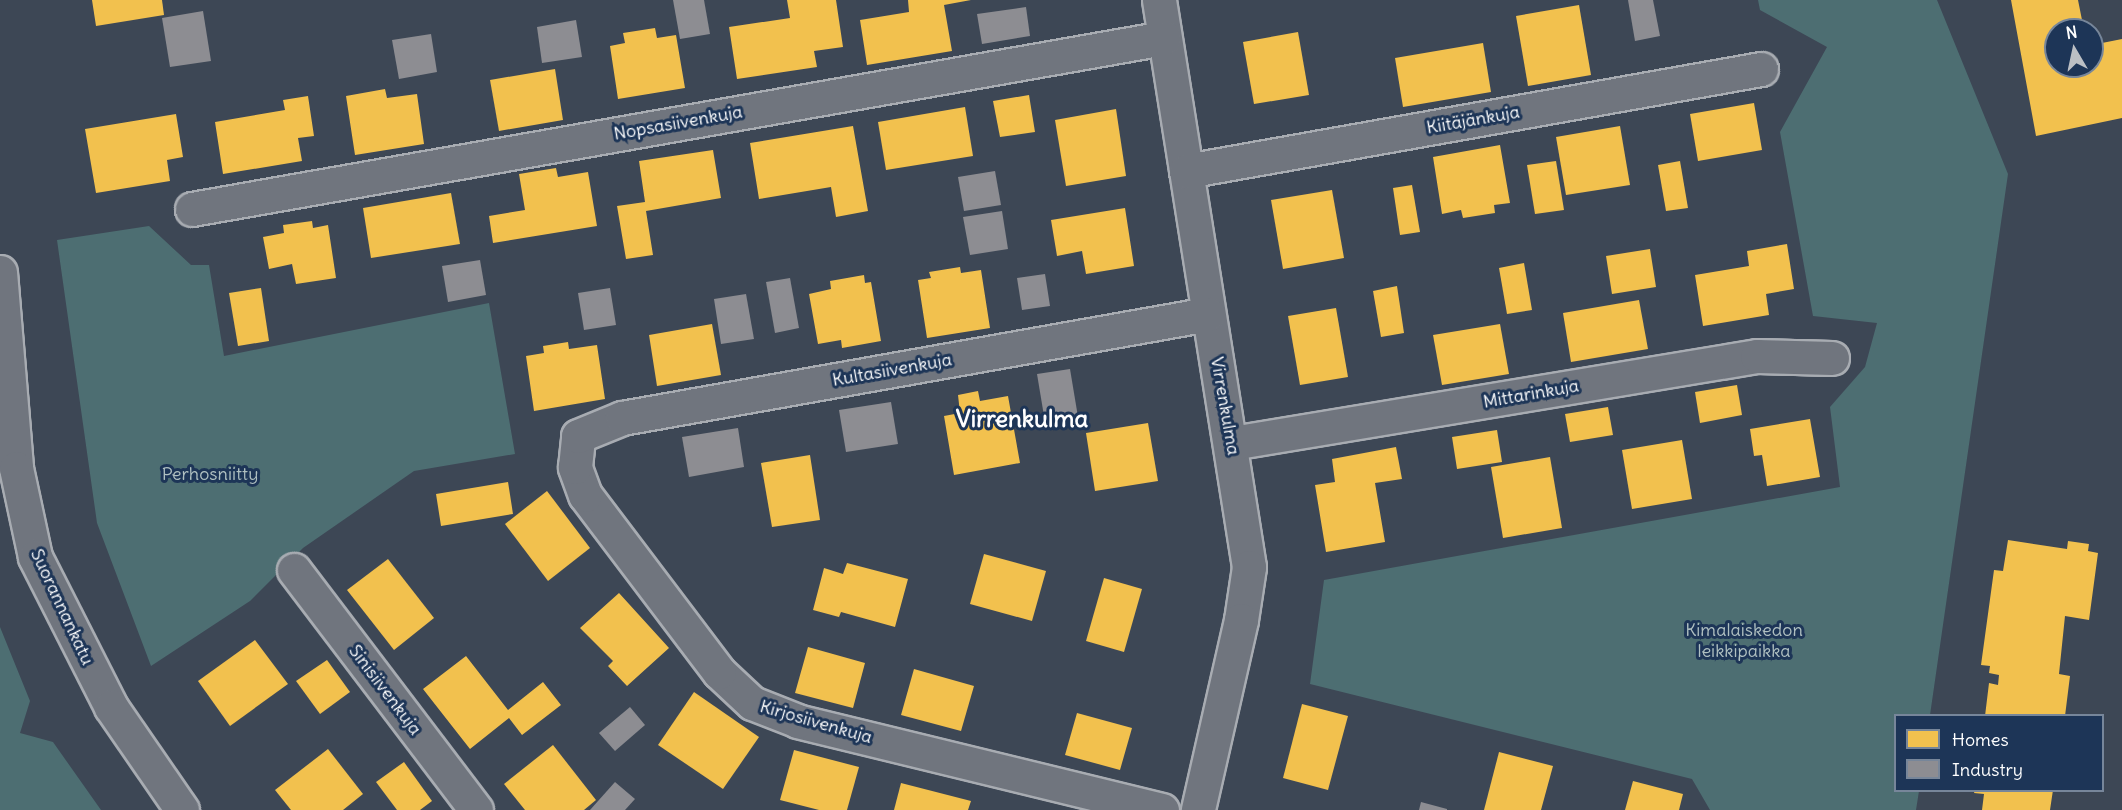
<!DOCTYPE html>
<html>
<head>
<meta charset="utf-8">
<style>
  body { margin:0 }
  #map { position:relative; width:2122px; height:810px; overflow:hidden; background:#3d4755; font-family:Delius,sans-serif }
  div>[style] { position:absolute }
  .green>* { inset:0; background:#4d6e72 }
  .homes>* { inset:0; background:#f2c14e }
  .industry>* { inset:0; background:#8d8d92 }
  .roads { filter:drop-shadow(2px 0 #a8acb2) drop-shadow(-2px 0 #a8acb2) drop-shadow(0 2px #a8acb2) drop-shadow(0 -2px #a8acb2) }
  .minor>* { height:33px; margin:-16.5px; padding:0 16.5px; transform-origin:16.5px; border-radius:16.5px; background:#70757e }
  span { translate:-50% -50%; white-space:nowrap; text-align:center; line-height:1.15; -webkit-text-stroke:6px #1d3557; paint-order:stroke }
  .street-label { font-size:18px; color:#fff }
  .park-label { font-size:18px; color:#b0c0c1 }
  .district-label { font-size:24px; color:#fff; font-weight:700 }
  .legend { position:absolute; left:1894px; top:714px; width:210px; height:78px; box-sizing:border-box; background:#1d3557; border:2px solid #77869a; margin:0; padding:8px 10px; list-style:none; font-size:18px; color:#fff }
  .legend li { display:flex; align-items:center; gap:12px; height:30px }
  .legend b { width:30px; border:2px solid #77869a }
  .north { position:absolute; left:2044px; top:18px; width:60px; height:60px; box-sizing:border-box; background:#1d3557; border:2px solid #77869a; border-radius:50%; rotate:351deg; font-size:16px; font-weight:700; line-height:24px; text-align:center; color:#fff }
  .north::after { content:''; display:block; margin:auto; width:21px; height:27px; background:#bbbfc4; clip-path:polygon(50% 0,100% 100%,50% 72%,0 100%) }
</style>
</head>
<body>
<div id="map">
  <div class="green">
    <i style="clip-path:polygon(1758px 0,1937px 0,2008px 174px,1930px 715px,1896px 716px,1896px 790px,1919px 791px,1916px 810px,1710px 810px,1692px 779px,1310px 684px,1324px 580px,1840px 487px,1830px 407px,1865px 367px,1877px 323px,1813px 316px,1780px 132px,1827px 47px,1760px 10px)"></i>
    <i style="clip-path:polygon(149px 226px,191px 265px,209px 265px,224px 356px,489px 303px,515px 454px,414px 471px,303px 548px,250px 601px,151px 666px,97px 523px,57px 240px)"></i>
    <i style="clip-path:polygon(0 627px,30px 701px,20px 733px,53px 742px,101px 810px,0 810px)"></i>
  </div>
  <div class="homes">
    <i style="clip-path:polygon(92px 0,162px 0,164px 15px,96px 26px)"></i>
    <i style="clip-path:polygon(787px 0,836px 0,843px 47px,814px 51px,817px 67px,737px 79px,729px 27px,790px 18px)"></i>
    <i style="clip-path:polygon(908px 0,971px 0,944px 5px,952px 51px,867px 65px,860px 20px,909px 12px)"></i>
    <i style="clip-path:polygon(2011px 0,2078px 0,2084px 30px,2056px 30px,2056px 66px,2092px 66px,2092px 45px,2122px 39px,2122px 118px,2036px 136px)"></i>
    <i style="clip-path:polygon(1579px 5px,1591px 75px,1528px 86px,1516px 16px)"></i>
    <i style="clip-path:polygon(655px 28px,657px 38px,676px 35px,685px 88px,618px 99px,610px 46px,625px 43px,623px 33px)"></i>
    <i style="clip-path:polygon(1298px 32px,1309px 95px,1254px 104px,1243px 42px)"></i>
    <i style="clip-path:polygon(1483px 43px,1491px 92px,1403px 107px,1395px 58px)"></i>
    <i style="clip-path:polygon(555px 69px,563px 120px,499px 131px,490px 80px)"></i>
    <i style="clip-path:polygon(385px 89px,387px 98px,417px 94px,424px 144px,355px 155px,346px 96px)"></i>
    <i style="clip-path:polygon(1029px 95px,1035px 132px,1000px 137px,993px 101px)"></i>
    <i style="clip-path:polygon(308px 96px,314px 136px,298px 138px,302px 161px,223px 174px,215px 122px,285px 110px,283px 100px)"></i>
    <i style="clip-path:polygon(1754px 103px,1762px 150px,1698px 161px,1690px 114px)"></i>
    <i style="clip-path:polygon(965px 107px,973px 156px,886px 170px,878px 122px)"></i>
    <i style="clip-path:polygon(1116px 109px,1126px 176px,1066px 186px,1055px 120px)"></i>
    <i style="clip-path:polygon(176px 114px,183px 157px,167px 160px,170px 181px,96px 193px,85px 129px)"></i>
    <i style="clip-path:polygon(853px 126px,868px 211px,836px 217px,831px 187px,759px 199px,750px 143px)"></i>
    <i style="clip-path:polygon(1620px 126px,1630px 185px,1566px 195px,1556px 137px)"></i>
    <i style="clip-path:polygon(1500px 145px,1510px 203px,1494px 205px,1495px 213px,1463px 218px,1461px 210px,1442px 214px,1433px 157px)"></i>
    <i style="clip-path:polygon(713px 150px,721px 198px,646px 211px,653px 255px,626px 259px,617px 206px,645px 202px,639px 161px)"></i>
    <i style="clip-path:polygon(1556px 161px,1564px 210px,1535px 214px,1527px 165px)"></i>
    <i style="clip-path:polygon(1680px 161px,1688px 208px,1666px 211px,1658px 165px)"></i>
    <i style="clip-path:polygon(556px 168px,558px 177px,588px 172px,597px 226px,493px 243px,489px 216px,525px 210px,519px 174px)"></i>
    <i style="clip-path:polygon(1412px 185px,1420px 232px,1400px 235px,1393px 188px)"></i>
    <i style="clip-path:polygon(1332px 190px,1344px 258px,1283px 269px,1271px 200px)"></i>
    <i style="clip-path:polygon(451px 193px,460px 244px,371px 258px,363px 208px)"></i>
    <i style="clip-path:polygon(1125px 208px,1134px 266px,1086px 274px,1082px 251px,1057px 256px,1051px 220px)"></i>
    <i style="clip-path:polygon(312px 221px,313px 228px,328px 225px,336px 278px,296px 284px,292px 264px,269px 269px,263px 237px,284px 233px,283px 225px)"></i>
    <i style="clip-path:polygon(1787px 244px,1794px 289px,1766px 294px,1769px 315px,1703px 326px,1695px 275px,1749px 266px,1747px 251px)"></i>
    <i style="clip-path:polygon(1650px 249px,1656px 287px,1612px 294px,1606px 256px)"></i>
    <i style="clip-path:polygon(1524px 263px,1532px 310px,1507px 314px,1499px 268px)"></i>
    <i style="clip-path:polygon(960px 267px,961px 273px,981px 270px,990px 328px,927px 338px,918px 280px,931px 278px,929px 272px)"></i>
    <i style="clip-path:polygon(864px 275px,865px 283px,871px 282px,881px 341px,842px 348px,841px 340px,818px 344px,809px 294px,831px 289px,830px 281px)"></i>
    <i style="clip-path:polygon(1397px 286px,1404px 333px,1381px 337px,1373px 291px)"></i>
    <i style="clip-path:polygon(261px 288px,269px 341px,238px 346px,229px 293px)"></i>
    <i style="clip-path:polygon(1639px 300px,1648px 349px,1571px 362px,1563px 313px)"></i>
    <i style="clip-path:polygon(1336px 308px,1348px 377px,1300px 385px,1288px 316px)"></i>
    <i style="clip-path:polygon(712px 324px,721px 375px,657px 386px,649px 335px)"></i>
    <i style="clip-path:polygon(1500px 324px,1509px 374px,1442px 385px,1433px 335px)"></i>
    <i style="clip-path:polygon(568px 342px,569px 349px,597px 345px,605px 399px,534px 411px,526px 356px,544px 353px,543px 346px)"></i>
    <i style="clip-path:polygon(1737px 385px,1742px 415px,1700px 423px,1695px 392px)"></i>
    <i style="clip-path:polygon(978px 391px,980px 401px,1008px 396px,1020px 463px,954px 475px,944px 416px,960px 413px,958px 395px)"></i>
    <i style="clip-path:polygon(1608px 407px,1613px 435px,1570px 442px,1565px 414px)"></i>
    <i style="clip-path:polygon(1810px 419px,1820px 477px,1767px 486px,1762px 455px,1754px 456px,1750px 429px)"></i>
    <i style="clip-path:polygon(1148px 423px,1158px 481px,1095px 491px,1086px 433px)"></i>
    <i style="clip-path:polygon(1497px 430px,1502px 462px,1457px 469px,1452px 437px)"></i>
    <i style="clip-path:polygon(1682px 440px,1692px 499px,1632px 509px,1622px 450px)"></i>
    <i style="clip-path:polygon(1396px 447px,1402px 479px,1375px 483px,1385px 542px,1326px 552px,1315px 485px,1335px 482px,1332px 459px)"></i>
    <i style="clip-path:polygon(810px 455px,820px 520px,772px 527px,761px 463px)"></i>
    <i style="clip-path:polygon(1550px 457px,1562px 528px,1503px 538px,1491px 467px)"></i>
    <i style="clip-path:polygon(508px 482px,513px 514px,441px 526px,436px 494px)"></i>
    <i style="clip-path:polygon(547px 491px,590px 548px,548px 581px,505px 524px)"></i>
    <i style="clip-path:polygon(2008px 540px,2067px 549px,2068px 541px,2089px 544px,2088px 551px,2098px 553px,2089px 620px,2065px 616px,2059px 674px,2070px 676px,2065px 716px,1985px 716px,1989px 683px,1998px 685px,1999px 675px,1989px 673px,1990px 666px,1981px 665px,1994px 570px,2003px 571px)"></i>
    <i style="clip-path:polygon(984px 554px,1046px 571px,1032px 621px,970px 604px)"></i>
    <i style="clip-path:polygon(388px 559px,434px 618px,394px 650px,347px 590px)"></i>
    <i style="clip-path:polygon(847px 563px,908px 579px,895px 627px,841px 612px,839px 617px,813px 610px,824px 568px,843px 574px)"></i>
    <i style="clip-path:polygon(1104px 578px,1142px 589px,1124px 652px,1086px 641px)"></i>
    <i style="clip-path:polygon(619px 593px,669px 648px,627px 686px,608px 666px,613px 661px,580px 628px)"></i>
    <i style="clip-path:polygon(255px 640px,288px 684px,230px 726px,198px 681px)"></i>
    <i style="clip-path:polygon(808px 647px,865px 663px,853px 708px,795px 693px)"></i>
    <i style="clip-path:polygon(466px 656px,508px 710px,543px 682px,561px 705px,522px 735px,509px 718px,470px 749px,423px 689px)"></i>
    <i style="clip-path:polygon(327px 660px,350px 692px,320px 714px,296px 681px)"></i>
    <i style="clip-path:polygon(914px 669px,974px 686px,961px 731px,901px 715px)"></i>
    <i style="clip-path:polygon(694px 692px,759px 737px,723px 789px,658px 745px)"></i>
    <i style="clip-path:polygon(1302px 704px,1348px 716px,1328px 790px,1283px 778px)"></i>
    <i style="clip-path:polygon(1077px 713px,1132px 728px,1120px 770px,1065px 755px)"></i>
    <i style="clip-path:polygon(553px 745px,596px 800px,584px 810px,525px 810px,504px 784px)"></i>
    <i style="clip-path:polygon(328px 749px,363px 794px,343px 810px,291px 810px,275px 790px)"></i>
    <i style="clip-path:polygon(794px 750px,859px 767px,847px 810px,819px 810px,780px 800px)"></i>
    <i style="clip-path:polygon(1499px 752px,1553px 766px,1541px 810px,1484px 810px)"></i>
    <i style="clip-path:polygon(404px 762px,432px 801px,420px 810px,397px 810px,376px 782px)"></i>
    <i style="clip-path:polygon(1633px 781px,1683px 794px,1679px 810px,1625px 810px)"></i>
    <i style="clip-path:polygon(901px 783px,971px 801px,968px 810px,894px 810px)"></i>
    <i style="clip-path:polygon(1975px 790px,2053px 790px,2050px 810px,1982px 810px,1984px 794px,1974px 793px)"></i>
  </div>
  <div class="industry">
    <i style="clip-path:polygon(673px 0,704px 0,710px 34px,680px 39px)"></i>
    <i style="clip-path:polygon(1628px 0,1653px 0,1660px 36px,1635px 41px)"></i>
    <i style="clip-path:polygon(1026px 7px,1030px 36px,982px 44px,977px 14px)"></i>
    <i style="clip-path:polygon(203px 11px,211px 61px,170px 67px,162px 18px)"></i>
    <i style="clip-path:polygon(576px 20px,582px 57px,542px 63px,537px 27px)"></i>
    <i style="clip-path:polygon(431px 34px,437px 72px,399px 79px,392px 40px)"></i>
    <i style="clip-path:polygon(995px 171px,1001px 205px,964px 211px,958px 177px)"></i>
    <i style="clip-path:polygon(1002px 211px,1008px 249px,970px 255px,963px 217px)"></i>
    <i style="clip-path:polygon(480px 260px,486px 295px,448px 302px,442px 266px)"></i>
    <i style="clip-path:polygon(1045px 274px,1050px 306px,1022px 310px,1017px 278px)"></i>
    <i style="clip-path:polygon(790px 278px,799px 328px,775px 333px,766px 282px)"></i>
    <i style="clip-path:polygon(610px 288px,616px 325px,584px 330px,578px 293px)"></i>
    <i style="clip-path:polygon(746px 294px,754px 339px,721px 344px,714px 299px)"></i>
    <i style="clip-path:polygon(1070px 369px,1078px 417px,1045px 422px,1037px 374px)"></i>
    <i style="clip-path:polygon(891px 402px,898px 444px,846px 452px,839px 410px)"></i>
    <i style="clip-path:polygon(738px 428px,744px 467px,689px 477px,682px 437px)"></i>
    <i style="clip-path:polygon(630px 707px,645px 725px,615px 751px,599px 733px)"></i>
    <i style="clip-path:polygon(615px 782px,635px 799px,625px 810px,590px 810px)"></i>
    <i style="clip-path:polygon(1421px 802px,1447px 809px,1447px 810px,1419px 810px)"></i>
  </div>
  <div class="roads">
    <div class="minor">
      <i style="left:1159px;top:0;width:574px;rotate:80.98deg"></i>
      <i style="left:1249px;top:567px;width:54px;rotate:98.6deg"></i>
      <i style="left:1241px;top:620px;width:195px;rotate:102.8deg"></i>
      <i style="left:1186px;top:171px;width:584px;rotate:-10.06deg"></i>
      <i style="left:192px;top:209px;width:987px;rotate:-9.98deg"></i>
      <i style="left:0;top:272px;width:197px;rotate:85.3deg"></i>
      <i style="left:16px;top:468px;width:91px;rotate:77.9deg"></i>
      <i style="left:35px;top:557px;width:168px;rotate:63.1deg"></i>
      <i style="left:111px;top:707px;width:125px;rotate:55.4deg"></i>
      <i style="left:1232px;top:443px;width:532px;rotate:-9.41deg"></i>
      <i style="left:1757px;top:356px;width:75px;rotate:1.5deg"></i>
      <i style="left:294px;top:570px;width:301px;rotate:52.8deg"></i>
      <i style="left:1162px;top:810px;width:375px;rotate:-166.3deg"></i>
      <i style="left:798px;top:721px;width:49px;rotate:-158.6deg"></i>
      <i style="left:752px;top:703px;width:45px;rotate:-136.8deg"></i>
      <i style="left:719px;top:672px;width:222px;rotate:-127.1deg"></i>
      <i style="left:585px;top:495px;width:30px;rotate:-110deg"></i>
      <i style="left:575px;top:467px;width:31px;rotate:-84deg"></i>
      <i style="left:578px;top:436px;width:48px;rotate:-22.2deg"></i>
      <i style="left:622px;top:418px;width:595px;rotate:-10.06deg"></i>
    </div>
  </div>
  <div class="street-label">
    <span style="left:1473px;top:120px;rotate:-10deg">Kiitäjänkuja</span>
    <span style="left:678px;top:123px;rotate:-10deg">Nopsasiivenkuja</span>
    <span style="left:892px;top:370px;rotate:-10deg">Kultasiivenkuja</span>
    <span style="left:1531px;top:394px;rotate:-10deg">Mittarinkuja</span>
    <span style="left:1225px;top:406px;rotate:80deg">Virrenkulma</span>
    <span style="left:62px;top:607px;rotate:65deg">Suorannankatu</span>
    <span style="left:385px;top:690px;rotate:53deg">Sinisiivenkuja</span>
    <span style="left:816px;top:722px;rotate:16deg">Kirjosiivenkuja</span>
  </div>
  <div class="park-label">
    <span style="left:210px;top:474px">Perhosniitty</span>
    <span style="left:1744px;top:641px">Kimalaiskedon<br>leikkipaikka</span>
  </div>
  <div class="district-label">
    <span style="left:1022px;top:419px">Virrenkulma</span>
  </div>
  <ul class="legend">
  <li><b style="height:16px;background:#f2c14e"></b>Homes</li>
  <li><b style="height:16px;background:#8d8d92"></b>Industry</li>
  </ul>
  <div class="north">N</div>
</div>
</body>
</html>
